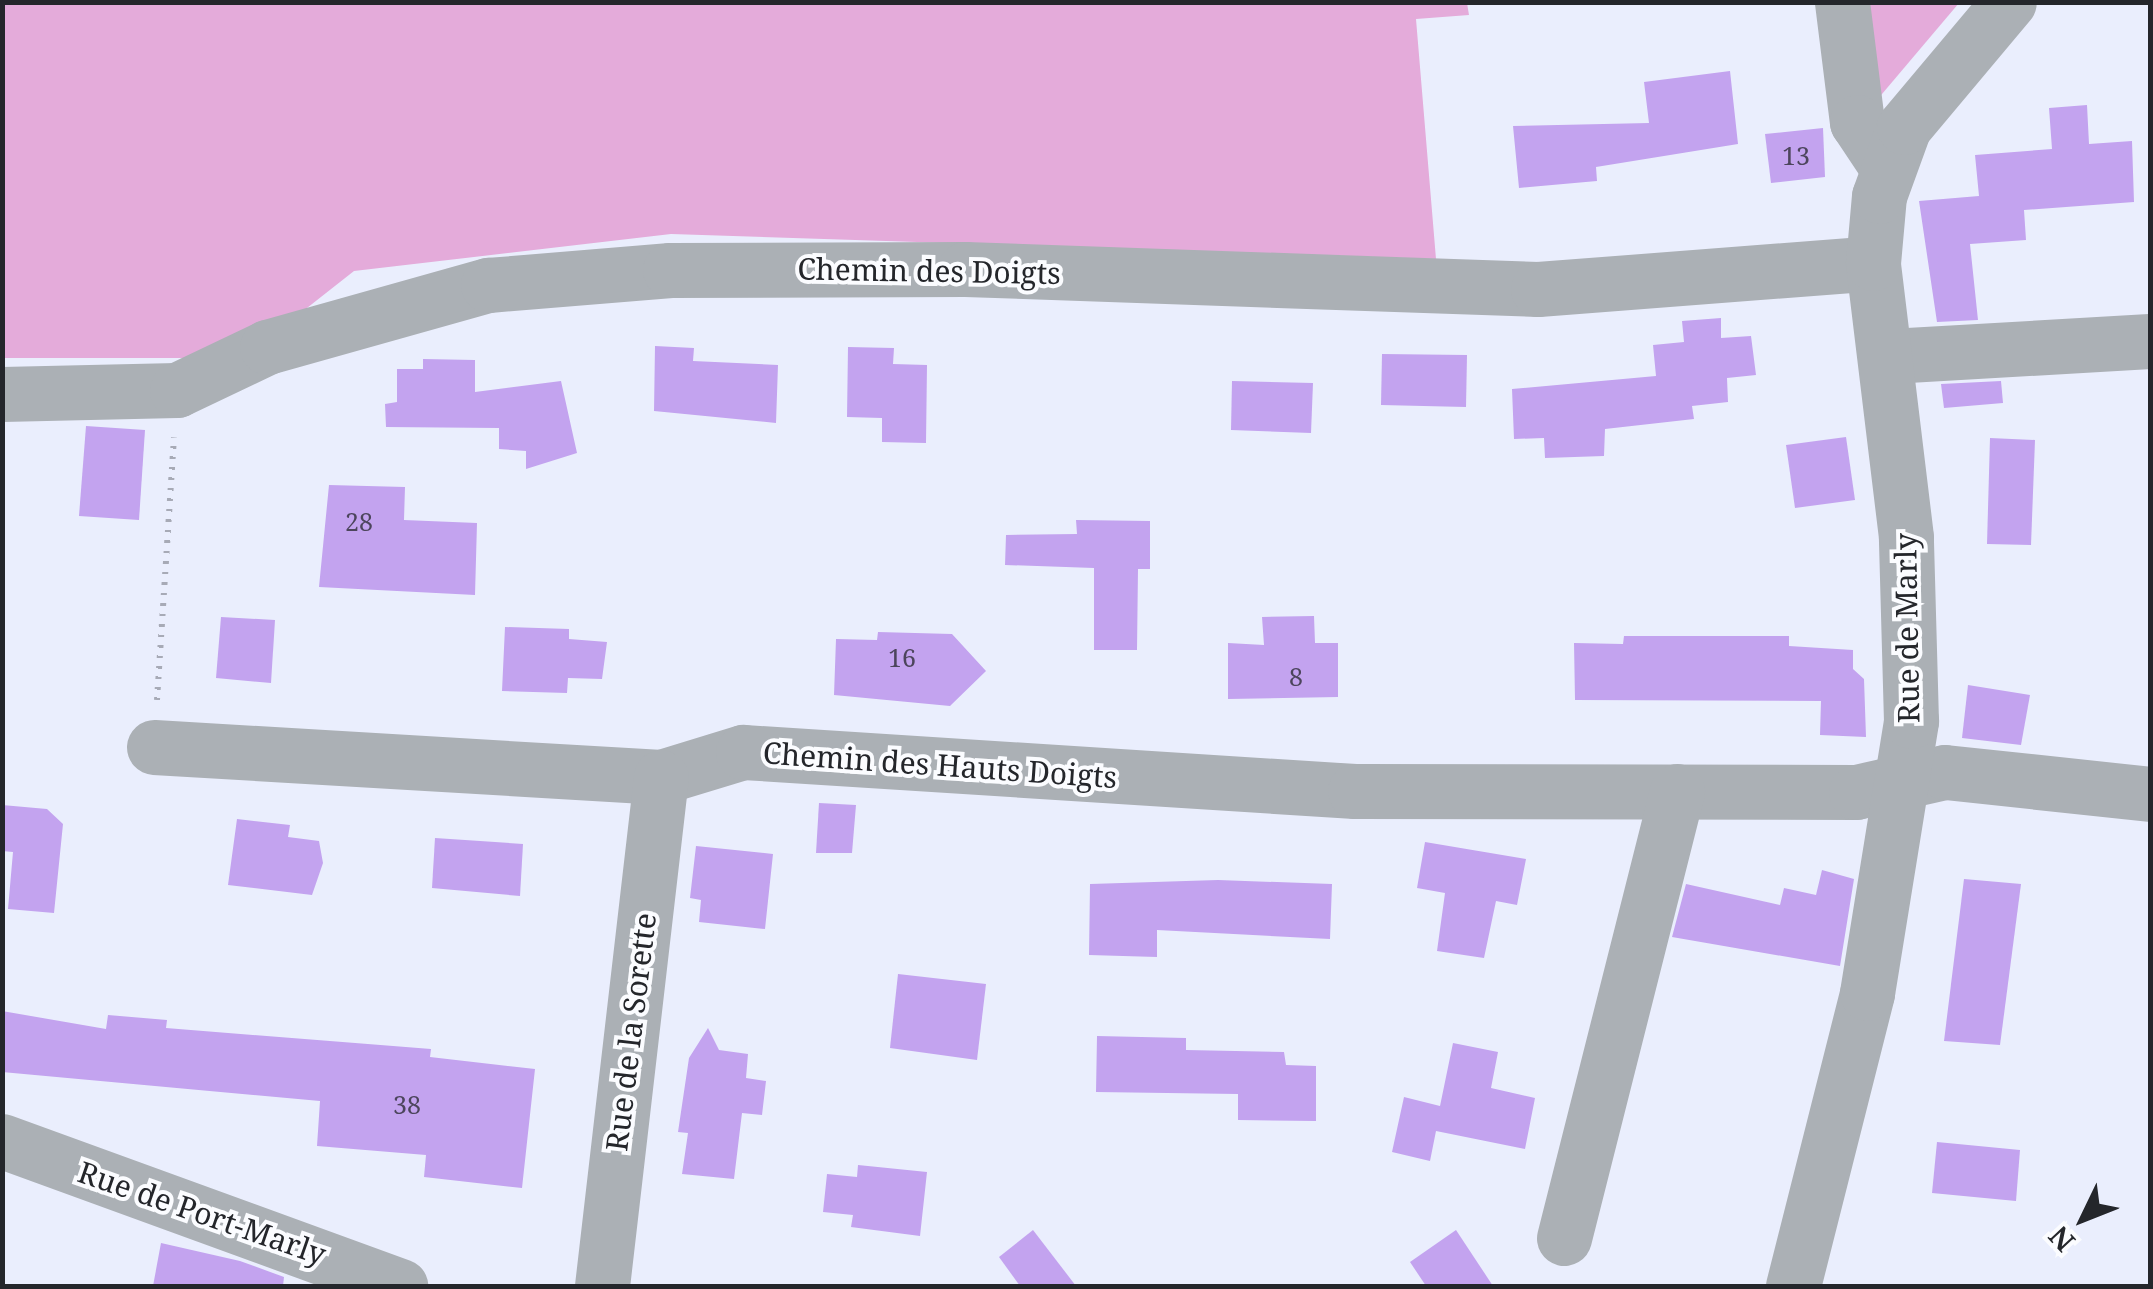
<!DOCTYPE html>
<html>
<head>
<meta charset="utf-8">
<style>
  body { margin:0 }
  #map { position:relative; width:2153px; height:1289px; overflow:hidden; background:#eaeefd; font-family:"Noto Serif",serif }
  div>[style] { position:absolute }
  .green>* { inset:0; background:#e4abda }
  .building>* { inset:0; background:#c3a3ef }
  .path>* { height:6px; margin-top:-3px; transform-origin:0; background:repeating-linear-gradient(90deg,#a7aab6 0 2.5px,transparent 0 10.5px) }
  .minor>* { height:55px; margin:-27.5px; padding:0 27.5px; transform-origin:27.5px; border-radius:27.5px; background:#abb0b5 }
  span { translate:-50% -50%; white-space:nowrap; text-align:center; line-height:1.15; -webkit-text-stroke:8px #fbfcff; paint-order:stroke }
  .number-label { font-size:25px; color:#4c455c }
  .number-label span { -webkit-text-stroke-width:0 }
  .street-label { font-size:30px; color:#24262b }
  .frame { position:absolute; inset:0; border:5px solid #24262b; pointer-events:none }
  .north { position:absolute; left:2033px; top:1169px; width:100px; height:100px; -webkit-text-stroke:8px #fbfcff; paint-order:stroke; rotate:227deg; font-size:28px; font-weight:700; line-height:40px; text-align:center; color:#24262b }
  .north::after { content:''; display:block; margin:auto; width:35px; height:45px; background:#24262b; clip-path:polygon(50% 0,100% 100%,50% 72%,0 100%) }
</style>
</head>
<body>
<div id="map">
  <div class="green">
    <i style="clip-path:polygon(3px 3px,1467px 3px,1469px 15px,1416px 19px,1436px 259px,671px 234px,354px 271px,279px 330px,187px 358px,3px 358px)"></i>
    <i style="clip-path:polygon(1859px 3px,1959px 3px,1871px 107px)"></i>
  </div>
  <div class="building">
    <i style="clip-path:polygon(1730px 71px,1738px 144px,1596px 167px,1597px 181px,1519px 188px,1513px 126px,1649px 123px,1644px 82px)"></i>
    <i style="clip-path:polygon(2087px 105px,2089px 144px,2132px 141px,2134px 202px,2024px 210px,2026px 240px,1970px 244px,1978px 320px,1937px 322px,1919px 201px,1979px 196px,1975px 155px,2052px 149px,2049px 108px)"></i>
    <i style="clip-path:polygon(1823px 128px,1825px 177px,1771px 183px,1765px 134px)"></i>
    <i style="clip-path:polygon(1721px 318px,1721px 338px,1751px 336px,1756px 375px,1727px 378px,1728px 402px,1692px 406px,1694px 419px,1605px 429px,1604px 456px,1545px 458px,1544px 438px,1514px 439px,1512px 389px,1656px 376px,1653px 345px,1684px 342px,1682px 321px)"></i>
    <i style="clip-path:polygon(655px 346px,694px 348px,693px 361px,778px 365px,776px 423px,654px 411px)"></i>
    <i style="clip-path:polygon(848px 347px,894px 348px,893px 364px,927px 365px,926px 443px,882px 442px,882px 418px,847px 417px)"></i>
    <i style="clip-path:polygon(1382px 354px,1467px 355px,1466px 407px,1381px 405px)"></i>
    <i style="clip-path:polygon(423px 359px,475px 360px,475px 392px,561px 381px,577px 453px,526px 469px,526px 451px,499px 449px,499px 428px,386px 427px,385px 404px,397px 402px,397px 369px,423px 369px)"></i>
    <i style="clip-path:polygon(1232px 381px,1313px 383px,1311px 433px,1231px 430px)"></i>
    <i style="clip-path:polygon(2001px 381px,2003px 403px,1944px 408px,1941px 384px)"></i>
    <i style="clip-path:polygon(86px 426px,145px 430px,139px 520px,79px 516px)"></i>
    <i style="clip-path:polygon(1846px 437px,1855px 500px,1795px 508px,1786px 445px)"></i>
    <i style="clip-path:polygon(1990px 438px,2035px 440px,2031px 545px,1987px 544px)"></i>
    <i style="clip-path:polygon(329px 485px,405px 487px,404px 520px,477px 523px,475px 595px,319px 587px)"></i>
    <i style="clip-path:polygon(1076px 520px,1150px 521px,1150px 569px,1138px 569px,1137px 650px,1094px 650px,1094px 568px,1005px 565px,1006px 535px,1077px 534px)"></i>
    <i style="clip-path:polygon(1314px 616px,1315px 643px,1338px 643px,1338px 697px,1228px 699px,1228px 643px,1264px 645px,1262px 617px)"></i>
    <i style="clip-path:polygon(221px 617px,275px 620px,271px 683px,216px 678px)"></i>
    <i style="clip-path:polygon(505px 627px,569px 629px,569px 639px,607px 642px,602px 679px,568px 678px,567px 693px,502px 691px)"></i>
    <i style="clip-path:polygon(878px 632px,952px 634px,986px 671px,950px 706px,834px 695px,836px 639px,877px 640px)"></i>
    <i style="clip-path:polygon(1624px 636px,1789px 636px,1789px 646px,1853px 650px,1853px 669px,1864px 679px,1866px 737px,1820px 735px,1821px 701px,1575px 700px,1574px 643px,1623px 644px)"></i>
    <i style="clip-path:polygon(1968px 685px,2030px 695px,2021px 745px,1962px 738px)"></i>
    <i style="clip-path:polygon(819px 803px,856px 805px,852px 853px,816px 853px)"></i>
    <i style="clip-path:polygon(2px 805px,47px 809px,63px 824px,54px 913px,8px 909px,13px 852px,2px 851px)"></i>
    <i style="clip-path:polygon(237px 819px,290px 825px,288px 837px,319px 841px,323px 863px,312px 895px,228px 885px)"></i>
    <i style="clip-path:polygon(435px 838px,523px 844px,520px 896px,432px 888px)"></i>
    <i style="clip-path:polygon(1425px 842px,1526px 859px,1517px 905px,1496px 901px,1484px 958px,1437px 951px,1445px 893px,1417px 888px)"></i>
    <i style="clip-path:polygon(696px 846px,773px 854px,765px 929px,699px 922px,701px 900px,690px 898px)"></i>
    <i style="clip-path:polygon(1822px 870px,1854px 879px,1840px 966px,1672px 937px,1686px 884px,1780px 905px,1784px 888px,1816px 895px)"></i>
    <i style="clip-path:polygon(1964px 879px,2021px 884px,2000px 1045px,1944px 1041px)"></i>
    <i style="clip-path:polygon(1218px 880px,1332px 884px,1330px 939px,1157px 930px,1157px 957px,1089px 955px,1090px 884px)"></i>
    <i style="clip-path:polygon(898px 974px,986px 984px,977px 1060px,890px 1048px)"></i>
    <i style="clip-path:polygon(2px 1011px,106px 1029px,108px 1015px,167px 1020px,166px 1028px,431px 1049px,430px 1057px,535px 1069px,522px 1188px,424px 1177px,426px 1155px,317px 1146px,320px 1101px,2px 1072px)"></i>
    <i style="clip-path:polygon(708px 1028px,719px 1050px,748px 1054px,746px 1078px,766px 1081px,762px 1115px,742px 1113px,734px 1179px,682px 1174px,688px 1133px,678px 1132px,689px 1058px)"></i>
    <i style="clip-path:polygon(1097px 1036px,1186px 1038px,1186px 1050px,1284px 1052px,1286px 1065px,1316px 1066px,1316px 1121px,1238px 1120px,1238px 1094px,1096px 1092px)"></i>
    <i style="clip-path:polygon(1453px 1043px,1498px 1052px,1491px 1088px,1535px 1098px,1525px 1149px,1436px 1131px,1430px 1161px,1392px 1152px,1404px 1097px,1440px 1106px)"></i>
    <i style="clip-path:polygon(1937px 1142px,2020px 1150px,2016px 1201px,1932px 1193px)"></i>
    <i style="clip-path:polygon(858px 1165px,927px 1172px,920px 1236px,851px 1227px,853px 1215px,823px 1212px,827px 1174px,857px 1177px)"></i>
    <i style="clip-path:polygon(1033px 1230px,1076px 1286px,1020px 1286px,999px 1257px)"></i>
    <i style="clip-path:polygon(1456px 1230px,1493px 1286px,1426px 1286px,1410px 1262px)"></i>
    <i style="clip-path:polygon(161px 1243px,240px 1261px,284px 1277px,283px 1286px,153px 1286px)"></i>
  </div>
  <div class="path">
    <i style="left:157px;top:700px;width:263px;rotate:-86.3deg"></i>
  </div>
  <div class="minor">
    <i style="left:1842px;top:2px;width:121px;rotate:82.9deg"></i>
    <i style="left:1857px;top:122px;width:54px;rotate:56.3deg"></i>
    <i style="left:1890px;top:356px;width:260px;rotate:-3.3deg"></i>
    <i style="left:2px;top:394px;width:175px;rotate:-1.3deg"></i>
    <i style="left:177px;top:390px;width:100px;rotate:-25.5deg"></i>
    <i style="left:267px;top:347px;width:230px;rotate:-15.7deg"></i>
    <i style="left:488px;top:285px;width:183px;rotate:-4.7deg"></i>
    <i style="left:670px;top:270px;width:295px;rotate:-0.2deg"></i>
    <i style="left:965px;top:269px;width:573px;rotate:2deg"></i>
    <i style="left:1538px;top:289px;width:336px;rotate:-4.4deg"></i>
    <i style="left:154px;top:747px;width:508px;rotate:3.39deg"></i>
    <i style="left:661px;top:777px;width:86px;rotate:-17deg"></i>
    <i style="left:743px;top:752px;width:613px;rotate:3.65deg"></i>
    <i style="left:1355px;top:791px;width:501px;rotate:0.11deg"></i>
    <i style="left:1856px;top:792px;width:91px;rotate:-12.7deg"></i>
    <i style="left:1945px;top:772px;width:206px;rotate:6.1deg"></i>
    <i style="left:2px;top:1141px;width:424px;rotate:20deg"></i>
    <i style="left:1564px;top:1238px;width:461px;rotate:-75.8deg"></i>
    <i style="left:602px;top:1286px;width:512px;rotate:-83.39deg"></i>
    <i style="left:1793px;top:1286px;width:302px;rotate:-75.8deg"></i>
    <i style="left:1867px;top:993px;width:276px;rotate:-80.8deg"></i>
    <i style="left:1911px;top:721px;width:184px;rotate:-91.6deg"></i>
    <i style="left:1906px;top:537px;width:276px;rotate:-96.9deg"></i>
    <i style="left:1873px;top:263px;width:67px;rotate:-84.9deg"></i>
    <i style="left:1879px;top:196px;width:73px;rotate:-70.1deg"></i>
    <i style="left:1904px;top:127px;width:163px;rotate:-50deg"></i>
  </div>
  <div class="number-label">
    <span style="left:1796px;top:155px">13</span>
    <span style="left:359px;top:521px">28</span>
    <span style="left:902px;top:657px">16</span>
    <span style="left:1296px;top:676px">8</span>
    <span style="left:407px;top:1104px">38</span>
  </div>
  <div class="street-label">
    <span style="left:929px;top:271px;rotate:1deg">Chemin des Doigts</span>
    <span style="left:1907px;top:628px;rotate:-91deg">Rue de Marly</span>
    <span style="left:940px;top:765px;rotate:4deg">Chemin des Hauts Doigts</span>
    <span style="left:631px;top:1032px;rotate:-83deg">Rue de la Sorette</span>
    <span style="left:202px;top:1213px;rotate:19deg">Rue de Port-Marly</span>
  </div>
  <div class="frame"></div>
  <div class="north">N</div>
</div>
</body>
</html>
